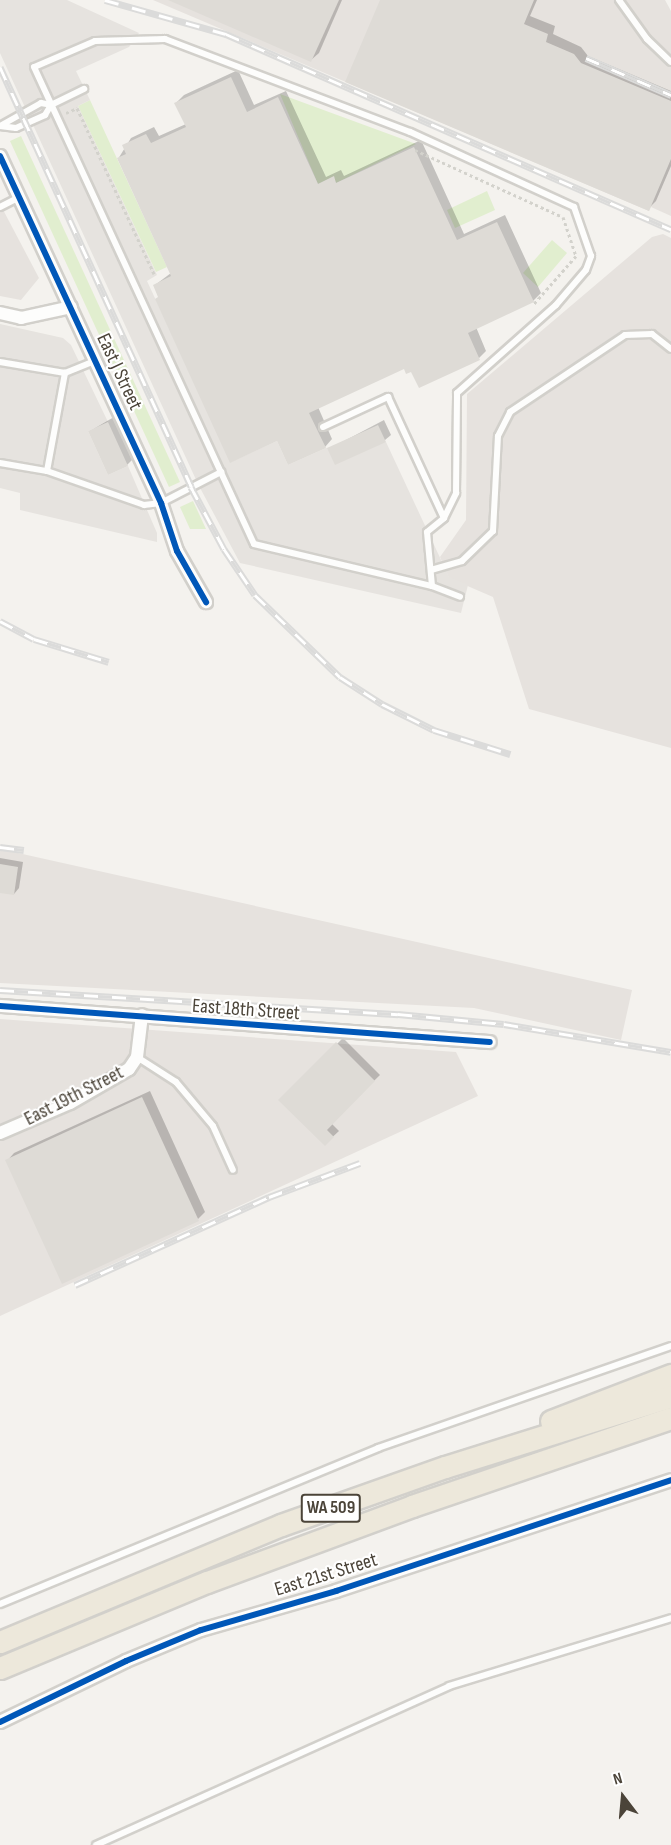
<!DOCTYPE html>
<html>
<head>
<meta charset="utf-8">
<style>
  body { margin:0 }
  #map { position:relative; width:671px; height:1845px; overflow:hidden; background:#f4f2ee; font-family:"Sofia Sans Condensed",sans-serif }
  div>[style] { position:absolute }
  .industrial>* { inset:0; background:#e6e2de }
  .green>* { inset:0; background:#e1eecf }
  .parking>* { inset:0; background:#e6e3df }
  .shadow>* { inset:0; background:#0003 }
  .building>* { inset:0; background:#dedbd6 }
  .path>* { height:3px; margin-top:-1.5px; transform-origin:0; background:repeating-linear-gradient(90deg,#d3d2cc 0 3px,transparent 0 6px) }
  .roads { filter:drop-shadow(2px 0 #d2d0cb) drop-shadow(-2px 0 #d2d0cb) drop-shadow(0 2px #d2d0cb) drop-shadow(0 -2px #d2d0cb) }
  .lane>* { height:6px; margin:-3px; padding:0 3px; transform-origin:3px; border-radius:3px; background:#fdfdfc }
  .street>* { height:12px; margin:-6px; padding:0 6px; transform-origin:6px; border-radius:6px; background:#fdfdfc }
  .highway>* { height:21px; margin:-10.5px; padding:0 10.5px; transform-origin:10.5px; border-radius:10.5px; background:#ede8db }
  .rail>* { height:7px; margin-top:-3.5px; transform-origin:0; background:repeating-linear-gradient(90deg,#fff 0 14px,#dbdbda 0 28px); box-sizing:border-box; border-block:2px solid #dbdbda }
  .cycleway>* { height:6px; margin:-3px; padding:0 3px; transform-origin:3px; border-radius:3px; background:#0057b8 }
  span { translate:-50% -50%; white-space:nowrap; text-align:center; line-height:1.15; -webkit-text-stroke:4.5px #fff; paint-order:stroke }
  .shield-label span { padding:2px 4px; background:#fff; border:2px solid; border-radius:4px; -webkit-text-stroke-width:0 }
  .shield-label { font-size:18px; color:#4b4439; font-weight:700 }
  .street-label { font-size:20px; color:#4b4439 }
  .north { position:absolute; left:593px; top:1767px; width:60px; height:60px; -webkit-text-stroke:4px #fff; paint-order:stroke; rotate:344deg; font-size:16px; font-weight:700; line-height:24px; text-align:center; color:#4b4439 }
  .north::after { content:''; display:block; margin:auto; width:21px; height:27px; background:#4b4439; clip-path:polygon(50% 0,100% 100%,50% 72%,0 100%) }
</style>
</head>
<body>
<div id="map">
  <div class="industrial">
    <i style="clip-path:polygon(153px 0,665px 0,671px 11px,671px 216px,651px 207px,649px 211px)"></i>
    <i style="clip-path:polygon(0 204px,39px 278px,21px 300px,0 296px)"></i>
    <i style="clip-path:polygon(663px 234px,671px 238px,671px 748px,529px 709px,493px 597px,449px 578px,440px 557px,466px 520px,467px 394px,652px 237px)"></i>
    <i style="clip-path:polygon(0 849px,632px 990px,621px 1040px,474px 1008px,0 983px)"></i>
    <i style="clip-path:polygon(0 1019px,456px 1052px,478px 1096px,0 1316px)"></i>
  </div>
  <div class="green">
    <i style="clip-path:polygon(280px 94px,416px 144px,336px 183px,333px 177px,318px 184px)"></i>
    <i style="clip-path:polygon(90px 100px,167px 267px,156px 272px,78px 106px)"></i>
    <i style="clip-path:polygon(21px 136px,180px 482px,169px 487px,10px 141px)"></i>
    <i style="clip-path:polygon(487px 191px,495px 210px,455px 228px,447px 210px)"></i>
    <i style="clip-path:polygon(552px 240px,567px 253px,538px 287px,523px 273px)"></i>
    <i style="clip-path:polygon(193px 501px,206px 529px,190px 529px,180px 507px)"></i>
  </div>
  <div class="parking">
    <i style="clip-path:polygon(0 0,67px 0,139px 33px,129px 47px,76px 71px,90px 100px,78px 106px,157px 275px,147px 281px,231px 462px,277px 441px,288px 465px,326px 448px,386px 442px,449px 577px,468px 585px,461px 613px,240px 563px,198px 484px,0 53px)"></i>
    <i style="clip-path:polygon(0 324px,63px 338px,71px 345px,108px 422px,88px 431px,108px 475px,128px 466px,157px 533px,157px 542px,20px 510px,20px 493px,0 488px)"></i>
  </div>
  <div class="shadow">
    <i style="clip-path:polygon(172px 0,342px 0,319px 53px,311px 60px)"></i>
    <i style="clip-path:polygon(381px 0,537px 0,530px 16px,555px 26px,553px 34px,581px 47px,588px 56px,671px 91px,671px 166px,656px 201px,648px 209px)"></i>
    <i style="clip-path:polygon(238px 70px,254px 105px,286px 91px,326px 177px,341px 170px,344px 176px,421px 140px,464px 234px,505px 215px,541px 293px,533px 301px,476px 327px,486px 351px,479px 358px,412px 370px,405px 367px,318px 407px,332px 439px,325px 447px,278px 439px,155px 285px,171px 273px,118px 159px,131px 138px,154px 127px,159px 136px,186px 124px,176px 103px,184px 95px)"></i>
    <i style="clip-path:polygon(114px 417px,133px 459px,127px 465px,90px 431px)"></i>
    <i style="clip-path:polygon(384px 420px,391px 435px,385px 440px,329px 449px)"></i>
    <i style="clip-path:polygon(0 858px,23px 862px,19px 888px,14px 894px,0 891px)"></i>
    <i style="clip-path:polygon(343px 1038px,380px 1075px,331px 1123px,339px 1131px,325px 1144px,280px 1100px)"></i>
    <i style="clip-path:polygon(150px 1091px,205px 1212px,198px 1219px,7px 1161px,14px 1153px)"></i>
  </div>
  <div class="building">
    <i style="clip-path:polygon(168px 0,339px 0,311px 62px)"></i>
    <i style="clip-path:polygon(380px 0,534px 0,524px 24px,548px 34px,546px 42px,574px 54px,581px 63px,671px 101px,671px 159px,649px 211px,345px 82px)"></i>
    <i style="clip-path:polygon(231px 77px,247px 112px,278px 97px,318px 184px,334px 176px,336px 183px,414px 147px,457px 240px,497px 222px,534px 302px,468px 333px,480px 360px,419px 388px,411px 372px,406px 374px,404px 369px,309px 413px,326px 448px,288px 465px,277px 441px,230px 463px,155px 299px,158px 297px,153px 285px,171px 276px,117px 158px,126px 154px,122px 145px,146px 134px,151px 143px,186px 127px,174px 103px)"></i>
    <i style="clip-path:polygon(108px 422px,128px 466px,108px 475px,88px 431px)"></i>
    <i style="clip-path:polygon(378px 425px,386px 442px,335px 465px,327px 448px)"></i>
    <i style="clip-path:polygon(0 864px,18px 867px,14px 895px,0 893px)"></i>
    <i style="clip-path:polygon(336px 1042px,375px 1081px,327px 1130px,334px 1137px,325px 1146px,278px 1100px)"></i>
    <i style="clip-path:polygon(142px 1097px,199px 1221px,62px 1284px,5px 1160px)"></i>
  </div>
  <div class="path">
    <i style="left:66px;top:113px;width:12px;rotate:-24deg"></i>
    <i style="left:77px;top:108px;width:183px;rotate:65.1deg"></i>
    <i style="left:415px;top:150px;width:162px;rotate:24.4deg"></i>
    <i style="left:563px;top:217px;width:41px;rotate:71.6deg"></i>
    <i style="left:576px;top:256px;width:65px;rotate:131.3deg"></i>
  </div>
  <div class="roads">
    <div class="lane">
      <i style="left:619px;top:0;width:48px;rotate:54.3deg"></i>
      <i style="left:647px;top:39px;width:33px;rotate:44deg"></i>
      <i style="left:0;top:126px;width:16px;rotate:7deg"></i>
      <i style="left:16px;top:128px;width:32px;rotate:-24deg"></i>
      <i style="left:45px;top:115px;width:12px;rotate:-59deg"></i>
      <i style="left:51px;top:105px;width:37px;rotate:-26deg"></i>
      <i style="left:0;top:126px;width:47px;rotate:-29.3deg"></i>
      <i style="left:41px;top:103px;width:10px;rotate:11deg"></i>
      <i style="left:0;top:207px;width:22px;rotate:-27deg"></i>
      <i style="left:0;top:362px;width:66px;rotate:9.6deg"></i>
      <i style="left:65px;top:373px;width:32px;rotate:-22deg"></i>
      <i style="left:323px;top:427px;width:72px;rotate:-24.8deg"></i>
      <i style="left:388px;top:397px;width:133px;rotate:65.2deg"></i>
      <i style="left:0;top:463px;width:48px;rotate:9.7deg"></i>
      <i style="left:47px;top:471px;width:100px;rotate:-79.6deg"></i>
      <i style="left:47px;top:471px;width:103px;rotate:19.3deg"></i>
      <i style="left:144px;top:505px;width:17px;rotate:-7deg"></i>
      <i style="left:161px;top:503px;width:68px;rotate:-27.3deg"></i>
      <i style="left:431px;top:570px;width:32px;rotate:-16deg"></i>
      <i style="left:462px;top:561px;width:43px;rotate:-44.1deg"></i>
      <i style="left:493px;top:531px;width:95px;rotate:-87deg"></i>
      <i style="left:498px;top:436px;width:27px;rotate:-63deg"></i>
      <i style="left:510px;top:412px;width:138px;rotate:-33.8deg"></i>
      <i style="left:625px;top:335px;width:27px;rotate:-2deg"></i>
      <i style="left:652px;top:334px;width:24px;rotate:38deg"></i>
      <i style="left:432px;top:586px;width:54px;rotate:-95.3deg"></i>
      <i style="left:427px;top:532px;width:22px;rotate:-39deg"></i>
      <i style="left:444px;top:518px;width:28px;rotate:-64deg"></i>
      <i style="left:456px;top:493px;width:100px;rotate:-89.4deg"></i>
      <i style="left:457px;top:393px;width:132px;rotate:-41.6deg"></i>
      <i style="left:556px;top:305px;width:46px;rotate:-49.4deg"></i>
      <i style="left:586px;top:270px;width:15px;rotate:-70deg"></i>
      <i style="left:591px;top:256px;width:52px;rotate:-109.1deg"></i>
      <i style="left:574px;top:207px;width:180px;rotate:-155.4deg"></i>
      <i style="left:410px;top:132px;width:262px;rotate:-159.2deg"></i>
      <i style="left:165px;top:39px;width:70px;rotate:178.4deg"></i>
      <i style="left:95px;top:41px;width:66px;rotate:156.9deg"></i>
      <i style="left:34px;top:67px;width:525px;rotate:65.24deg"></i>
      <i style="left:254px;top:544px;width:183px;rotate:13.3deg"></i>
      <i style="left:432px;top:586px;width:30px;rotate:21deg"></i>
      <i style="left:137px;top:1057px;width:46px;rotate:32.7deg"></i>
      <i style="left:176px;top:1082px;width:57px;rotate:49.9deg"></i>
      <i style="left:213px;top:1126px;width:48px;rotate:65.6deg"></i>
      <i style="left:0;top:1604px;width:409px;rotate:-22.4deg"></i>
      <i style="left:378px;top:1448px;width:310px;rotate:-19.2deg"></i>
      <i style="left:96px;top:1845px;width:387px;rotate:-24.2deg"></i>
      <i style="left:449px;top:1686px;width:232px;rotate:-17deg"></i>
    </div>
    <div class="street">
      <i style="left:0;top:156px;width:383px;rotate:65.1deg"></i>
      <i style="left:161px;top:503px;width:51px;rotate:71.6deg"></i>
      <i style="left:177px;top:551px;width:59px;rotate:60.4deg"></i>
      <i style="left:0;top:313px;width:22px;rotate:13deg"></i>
      <i style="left:21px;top:318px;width:51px;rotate:-12.4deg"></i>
      <i style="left:0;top:1006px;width:491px;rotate:4.2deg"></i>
      <i style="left:0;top:1133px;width:76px;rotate:-23.2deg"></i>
      <i style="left:70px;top:1103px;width:68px;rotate:-30deg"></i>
      <i style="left:129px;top:1069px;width:14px;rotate:-56deg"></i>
      <i style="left:137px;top:1057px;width:42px;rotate:-83.2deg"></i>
      <i style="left:0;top:1722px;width:140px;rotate:-25.8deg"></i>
      <i style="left:126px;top:1661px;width:81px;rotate:-22.5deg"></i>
      <i style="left:201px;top:1630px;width:141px;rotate:-16.1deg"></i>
      <i style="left:336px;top:1591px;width:353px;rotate:-18.3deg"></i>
    </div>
    <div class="highway">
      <i style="left:551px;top:1421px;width:129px;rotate:-21deg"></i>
      <i style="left:0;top:1642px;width:304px;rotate:-22.6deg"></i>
      <i style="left:281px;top:1525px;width:174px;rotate:-19.5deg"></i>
      <i style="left:445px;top:1467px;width:237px;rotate:-17.4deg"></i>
      <i style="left:0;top:1668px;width:224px;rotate:-22.6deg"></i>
      <i style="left:207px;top:1582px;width:219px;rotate:-20.3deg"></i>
      <i style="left:412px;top:1506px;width:274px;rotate:-18.8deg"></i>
    </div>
  </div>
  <div class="rail">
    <i style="left:105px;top:0;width:126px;rotate:15.7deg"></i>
    <i style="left:226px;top:34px;width:486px;rotate:23.7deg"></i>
    <i style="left:586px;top:58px;width:93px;rotate:23.5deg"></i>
    <i style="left:0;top:67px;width:461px;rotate:65.5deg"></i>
    <i style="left:191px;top:487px;width:70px;rotate:62deg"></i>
    <i style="left:224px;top:549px;width:55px;rotate:56deg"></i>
    <i style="left:255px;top:595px;width:118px;rotate:44deg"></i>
    <i style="left:340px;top:677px;width:50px;rotate:32.7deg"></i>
    <i style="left:382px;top:704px;width:58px;rotate:26.6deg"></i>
    <i style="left:434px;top:730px;width:80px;rotate:17.5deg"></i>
    <i style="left:0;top:621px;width:38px;rotate:28deg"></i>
    <i style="left:34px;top:639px;width:78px;rotate:17deg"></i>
    <i style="left:0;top:847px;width:24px;rotate:7deg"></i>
    <i style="left:0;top:990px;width:399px;rotate:3.5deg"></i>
    <i style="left:398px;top:1014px;width:106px;rotate:5.4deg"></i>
    <i style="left:504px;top:1024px;width:169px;rotate:9.5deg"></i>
    <i style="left:75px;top:1285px;width:213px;rotate:-24.4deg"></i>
    <i style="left:269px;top:1197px;width:97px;rotate:-20.5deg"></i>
  </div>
  <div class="cycleway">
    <i style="left:0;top:156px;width:383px;rotate:65.1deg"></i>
    <i style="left:161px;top:503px;width:51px;rotate:71.6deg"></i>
    <i style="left:177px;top:551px;width:59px;rotate:60.4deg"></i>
    <i style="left:0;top:1006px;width:491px;rotate:4.2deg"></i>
    <i style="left:0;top:1722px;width:140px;rotate:-25.8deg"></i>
    <i style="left:126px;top:1661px;width:81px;rotate:-22.5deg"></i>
    <i style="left:201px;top:1630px;width:141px;rotate:-16.1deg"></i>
    <i style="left:336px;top:1591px;width:353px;rotate:-18.3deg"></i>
  </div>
  <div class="shield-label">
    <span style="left:331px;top:1508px">WA 509</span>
  </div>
  <div class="street-label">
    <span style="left:119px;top:372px;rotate:65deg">East J Street</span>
    <span style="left:246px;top:1010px;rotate:4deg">East 18th Street</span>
    <span style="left:74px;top:1096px;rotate:-27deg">East 19th Street</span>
    <span style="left:326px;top:1575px;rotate:-17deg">East 21st Street</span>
  </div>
  <div class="north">N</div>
</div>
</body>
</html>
